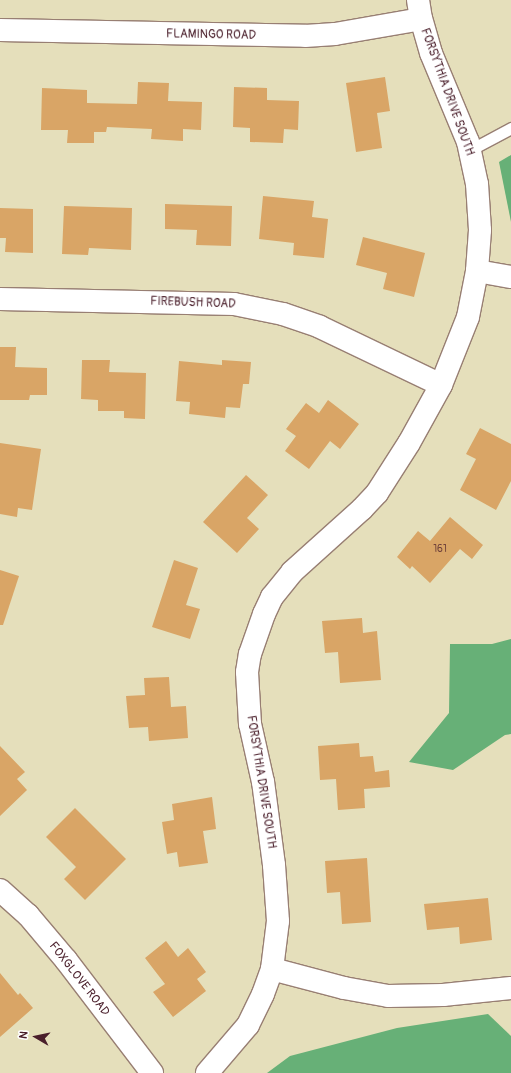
<!DOCTYPE html>
<html>
<head>
<meta charset="utf-8">
<style>
  body { margin:0 }
  #map { position:relative; width:511px; height:1073px; overflow:hidden; background:#e5dfbb; font-family:Pangolin,sans-serif }
  div>[style] { position:absolute }
  .forest>* { inset:0; background:#67b077 }
  .building>* { inset:0; background:#d9a566 }
  .roads { filter:drop-shadow(1px 0 #987f73) drop-shadow(-1px 0 #987f73) drop-shadow(0 1px #987f73) drop-shadow(0 -1px #987f73) }
  .lane>* { height:11px; margin:-5.5px; padding:0 5.5px; transform-origin:5.5px; border-radius:5.5px; background:#fff }
  .street>* { height:22px; margin:-11px; padding:0 11px; transform-origin:11px; border-radius:11px; background:#fff }
  span { translate:-50% -50%; white-space:nowrap; text-align:center; line-height:1.15; -webkit-text-stroke:4px #fff; paint-order:stroke }
  .number-label { font-size:10px; color:#6e403a }
  .number-label span { -webkit-text-stroke-width:0 }
  .street-label { font-size:12px; color:#4a1f2b }
  .north { position:absolute; left:16px; top:1017px; width:40px; height:40px; -webkit-text-stroke:3px #fff; paint-order:stroke; rotate:279deg; font-size:11px; font-weight:700; line-height:16px; text-align:center; color:#4a1f2b }
  .north::after { content:''; display:block; margin:auto; width:14px; height:18px; background:#4a1f2b; clip-path:polygon(50% 0,100% 100%,50% 72%,0 100%) }
</style>
</head>
<body>
<div id="map">
  <div class="forest">
    <i style="clip-path:polygon(511px 155px,511px 222px,499px 162px)"></i>
    <i style="clip-path:polygon(511px 639px,511px 734px,505px 735px,453px 770px,409px 762px,449px 713px,450px 644px,492px 644px)"></i>
    <i style="clip-path:polygon(488px 1014px,511px 1036px,511px 1073px,267px 1073px,290px 1056px,397px 1028px)"></i>
  </div>
  <div class="building">
    <i style="clip-path:polygon(385px 77px,390px 111px,377px 113px,382px 148px,356px 152px,346px 83px)"></i>
    <i style="clip-path:polygon(138px 82px,169px 83px,168px 101px,202px 102px,201px 130px,183px 129px,183px 141px,151px 139px,152px 129px,107px 127px,106px 132px,94px 132px,94px 143px,67px 143px,68px 130px,41px 130px,42px 88px,87px 90px,87px 103px,137px 104px)"></i>
    <i style="clip-path:polygon(234px 87px,267px 88px,267px 100px,299px 101px,298px 130px,284px 129px,283px 143px,250px 142px,250px 128px,233px 127px)"></i>
    <i style="clip-path:polygon(263px 196px,314px 201px,312px 217px,328px 219px,324px 258px,293px 255px,294px 243px,259px 239px)"></i>
    <i style="clip-path:polygon(165px 204px,232px 206px,231px 246px,196px 245px,197px 230px,165px 229px)"></i>
    <i style="clip-path:polygon(64px 206px,132px 208px,131px 250px,89px 248px,88px 255px,62px 254px)"></i>
    <i style="clip-path:polygon(0 208px,33px 209px,33px 253px,5px 252px,6px 238px,0 238px)"></i>
    <i style="clip-path:polygon(363px 237px,425px 253px,414px 297px,383px 289px,387px 273px,356px 265px)"></i>
    <i style="clip-path:polygon(0 347px,16px 347px,15px 367px,47px 368px,47px 395px,30px 395px,29px 400px,0 400px)"></i>
    <i style="clip-path:polygon(82px 360px,110px 360px,109px 372px,146px 373px,145px 419px,124px 418px,124px 411px,98px 411px,98px 400px,81px 399px)"></i>
    <i style="clip-path:polygon(222px 360px,251px 362px,249px 384px,243px 384px,240px 408px,226px 407px,225px 418px,189px 414px,190px 402px,176px 401px,179px 361px,222px 365px)"></i>
    <i style="clip-path:polygon(328px 400px,359px 424px,340px 449px,330px 441px,309px 469px,285px 451px,296px 436px,286px 429px,306px 403px,319px 413px)"></i>
    <i style="clip-path:polygon(480px 428px,511px 444px,511px 481px,496px 510px,460px 490px,476px 459px,466px 454px)"></i>
    <i style="clip-path:polygon(0 443px,41px 449px,32px 510px,18px 508px,17px 517px,0 514px)"></i>
    <i style="clip-path:polygon(246px 475px,268px 495px,247px 518px,259px 529px,237px 553px,203px 522px)"></i>
    <i style="clip-path:polygon(450px 517px,483px 545px,472px 559px,460px 549px,430px 583px,412px 566px,410px 569px,397px 557px,418px 531px,430px 541px)"></i>
    <i style="clip-path:polygon(174px 560px,198px 568px,186px 605px,200px 609px,190px 639px,152px 627px)"></i>
    <i style="clip-path:polygon(0 570px,19px 576px,3px 625px,0 625px)"></i>
    <i style="clip-path:polygon(362px 618px,363px 633px,377px 631px,381px 680px,340px 683px,338px 652px,325px 653px,322px 621px)"></i>
    <i style="clip-path:polygon(169px 677px,171px 707px,186px 706px,188px 738px,149px 741px,148px 727px,129px 728px,126px 696px,145px 695px,144px 678px)"></i>
    <i style="clip-path:polygon(359px 743px,360px 757px,373px 756px,375px 772px,389px 770px,390px 787px,364px 789px,365px 808px,338px 810px,336px 779px,320px 780px,318px 746px)"></i>
    <i style="clip-path:polygon(0 746px,25px 772px,17px 779px,27px 790px,0 816px)"></i>
    <i style="clip-path:polygon(212px 797px,216px 829px,203px 831px,208px 863px,179px 867px,177px 852px,167px 854px,162px 822px,174px 820px,172px 804px)"></i>
    <i style="clip-path:polygon(75px 808px,126px 859px,85px 900px,64px 879px,76px 867px,46px 837px)"></i>
    <i style="clip-path:polygon(367px 858px,371px 922px,342px 924px,340px 892px,327px 893px,325px 861px)"></i>
    <i style="clip-path:polygon(488px 898px,492px 940px,460px 944px,459px 927px,427px 930px,424px 904px)"></i>
    <i style="clip-path:polygon(166px 941px,178px 957px,188px 948px,206px 972px,197px 979px,206px 991px,173px 1017px,153px 992px,165px 984px,145px 958px)"></i>
    <i style="clip-path:polygon(0 973px,18px 995px,20px 993px,33px 1008px,0 1037px)"></i>
  </div>
  <div class="roads">
    <div class="lane">
      <i style="left:470px;top:150px;width:47px;rotate:-28.2deg"></i>
    </div>
    <div class="street">
      <i style="left:0;top:30px;width:305px;rotate:1.1deg"></i>
      <i style="left:305px;top:36px;width:30px;rotate:-4deg"></i>
      <i style="left:335px;top:34px;width:87px;rotate:-9.9deg"></i>
      <i style="left:477px;top:271px;width:35px;rotate:10deg"></i>
      <i style="left:0;top:299px;width:234px;rotate:1.2deg"></i>
      <i style="left:234px;top:304px;width:50px;rotate:11.5deg"></i>
      <i style="left:283px;top:314px;width:39px;rotate:19deg"></i>
      <i style="left:320px;top:327px;width:134px;rotate:25.6deg"></i>
      <i style="left:0;top:890px;width:38px;rotate:42deg"></i>
      <i style="left:28px;top:915px;width:59px;rotate:49.8deg"></i>
      <i style="left:66px;top:960px;width:142px;rotate:52.7deg"></i>
      <i style="left:272px;top:969px;width:74px;rotate:14.8deg"></i>
      <i style="left:344px;top:988px;width:45px;rotate:10.3deg"></i>
      <i style="left:388px;top:996px;width:55px;rotate:-1deg"></i>
      <i style="left:443px;top:995px;width:68px;rotate:-5.9deg"></i>
      <i style="left:207px;top:1073px;width:63px;rotate:-49.5deg"></i>
      <i style="left:248px;top:1025px;width:34px;rotate:-64deg"></i>
      <i style="left:263px;top:994px;width:27px;rotate:-70deg"></i>
      <i style="left:272px;top:969px;width:48px;rotate:-82.9deg"></i>
      <i style="left:278px;top:921px;width:56px;rotate:-94.1deg"></i>
      <i style="left:274px;top:865px;width:84px;rotate:-97.5deg"></i>
      <i style="left:263px;top:782px;width:59px;rotate:-102.6deg"></i>
      <i style="left:250px;top:724px;width:52px;rotate:-93.3deg"></i>
      <i style="left:247px;top:672px;width:18px;rotate:-81deg"></i>
      <i style="left:250px;top:654px;width:42px;rotate:-70.7deg"></i>
      <i style="left:264px;top:614px;width:19px;rotate:-65deg"></i>
      <i style="left:272px;top:597px;width:32px;rotate:-51deg"></i>
      <i style="left:292px;top:572px;width:94px;rotate:-42deg"></i>
      <i style="left:362px;top:509px;width:22px;rotate:-47deg"></i>
      <i style="left:377px;top:493px;width:59px;rotate:-57.4deg"></i>
      <i style="left:409px;top:443px;width:66px;rotate:-61.1deg"></i>
      <i style="left:441px;top:385px;width:73px;rotate:-68.3deg"></i>
      <i style="left:468px;top:317px;width:47px;rotate:-78.9deg"></i>
      <i style="left:477px;top:271px;width:41px;rotate:-85.8deg"></i>
      <i style="left:480px;top:230px;width:46px;rotate:-93.7deg"></i>
      <i style="left:477px;top:184px;width:43px;rotate:-102.1deg"></i>
      <i style="left:468px;top:142px;width:96px;rotate:-112.6deg"></i>
      <i style="left:431px;top:53px;width:35px;rotate:-106deg"></i>
      <i style="left:421px;top:19px;width:19px;rotate:-99deg"></i>
    </div>
  </div>
  <div class="number-label">
    <span style="left:440px;top:550px">161</span>
  </div>
  <div class="street-label">
    <span style="left:211px;top:35px;rotate:1deg">FLAMINGO ROAD</span>
    <span style="left:447px;top:92px;rotate:70deg">FORSYTHIA DRIVE SOUTH</span>
    <span style="left:193px;top:303px;rotate:2deg">FIREBUSH ROAD</span>
    <span style="left:261px;top:782px;rotate:81deg">FORSYTHIA DRIVE SOUTH</span>
    <span style="left:79px;top:979px;rotate:52deg">FOXGLOVE ROAD</span>
  </div>
  <div class="north">N</div>
</div>
</body>
</html>
